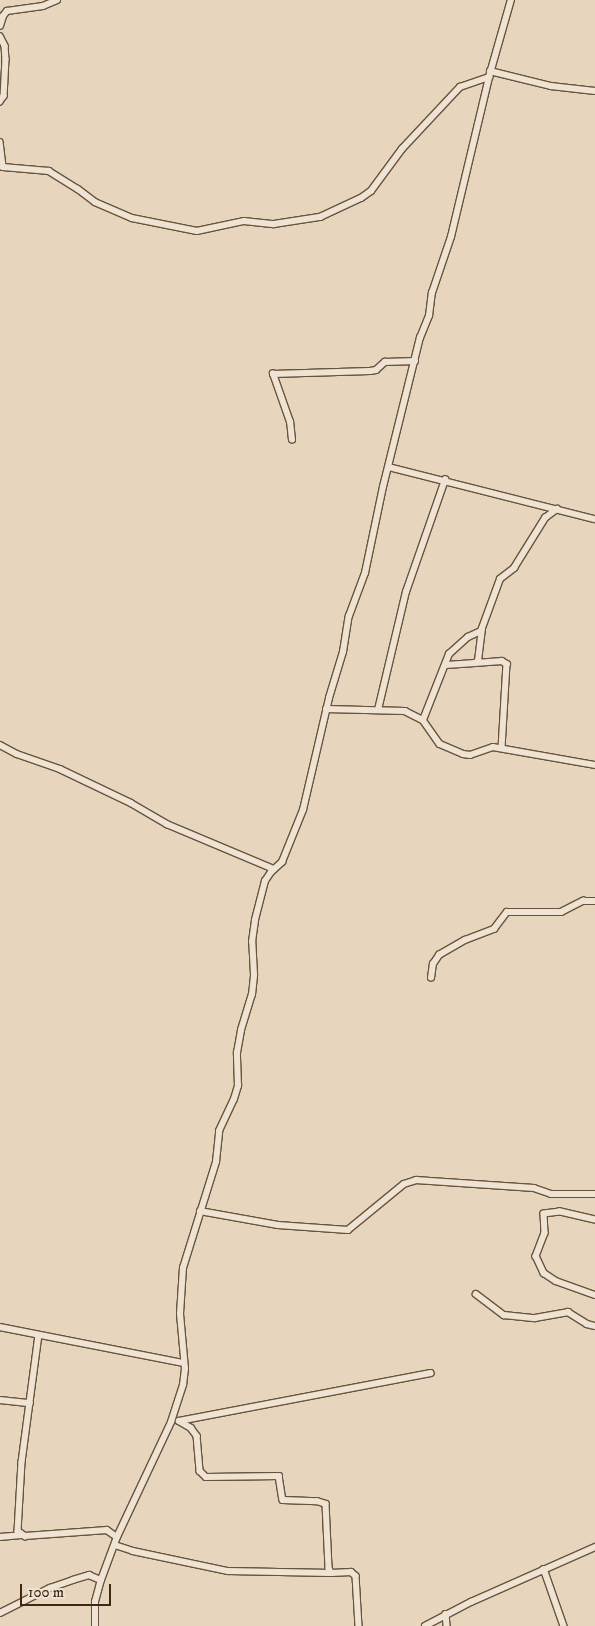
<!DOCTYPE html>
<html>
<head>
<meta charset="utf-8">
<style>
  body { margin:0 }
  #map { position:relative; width:595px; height:1626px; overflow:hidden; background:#e7d6bd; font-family:"IM FELL DW Pica",serif }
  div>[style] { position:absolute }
  .roads { filter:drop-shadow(1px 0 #69533c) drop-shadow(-1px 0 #69533c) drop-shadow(0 1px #69533c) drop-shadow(0 -1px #69533c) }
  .street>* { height:5.5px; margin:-2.75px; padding:0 2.75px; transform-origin:2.75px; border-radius:2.75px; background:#efe4d4 }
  span { translate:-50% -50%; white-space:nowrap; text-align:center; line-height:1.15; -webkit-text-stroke:4px #efe4d4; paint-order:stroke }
  .scale { position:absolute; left:20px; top:1584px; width:91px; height:22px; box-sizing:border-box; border:2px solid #3f2711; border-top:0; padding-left:6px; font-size:15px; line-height:18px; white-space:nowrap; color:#3f2711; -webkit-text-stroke:4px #efe4d4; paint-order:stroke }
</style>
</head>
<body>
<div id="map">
  <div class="roads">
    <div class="street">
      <i style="left:0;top:26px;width:10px;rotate:-73deg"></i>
      <i style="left:3px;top:16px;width:6px;rotate:-51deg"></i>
      <i style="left:7px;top:11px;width:36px;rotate:-8deg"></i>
      <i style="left:43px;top:6px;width:15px;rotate:-23deg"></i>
      <i style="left:0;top:36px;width:11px;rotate:63deg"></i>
      <i style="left:5px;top:46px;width:13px;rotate:86deg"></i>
      <i style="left:6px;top:59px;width:37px;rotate:93deg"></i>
      <i style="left:4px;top:96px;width:7px;rotate:124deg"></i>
      <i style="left:490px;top:71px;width:63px;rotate:13.8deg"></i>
      <i style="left:551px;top:86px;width:44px;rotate:6.5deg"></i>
      <i style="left:0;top:142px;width:25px;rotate:83deg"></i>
      <i style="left:3px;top:167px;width:46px;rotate:5deg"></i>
      <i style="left:49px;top:171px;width:34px;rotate:32deg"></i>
      <i style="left:78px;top:189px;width:21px;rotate:37deg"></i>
      <i style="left:95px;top:202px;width:40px;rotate:23.4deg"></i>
      <i style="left:132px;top:218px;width:66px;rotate:11.3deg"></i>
      <i style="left:197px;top:231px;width:48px;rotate:-12deg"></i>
      <i style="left:244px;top:221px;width:30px;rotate:6deg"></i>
      <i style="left:274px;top:224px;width:47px;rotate:-8.7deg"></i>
      <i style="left:320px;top:217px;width:45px;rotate:-24.9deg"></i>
      <i style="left:361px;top:198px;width:12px;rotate:-35deg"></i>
      <i style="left:371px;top:191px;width:52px;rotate:-53.6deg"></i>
      <i style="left:402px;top:149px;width:85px;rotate:-46.9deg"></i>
      <i style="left:460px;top:87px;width:31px;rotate:-19deg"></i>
      <i style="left:292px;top:440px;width:18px;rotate:-96deg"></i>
      <i style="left:290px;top:422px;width:51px;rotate:-109.5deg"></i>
      <i style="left:273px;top:374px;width:97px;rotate:-1.8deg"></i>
      <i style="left:370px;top:371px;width:6px;rotate:-9deg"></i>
      <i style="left:376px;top:370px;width:12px;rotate:-42deg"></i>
      <i style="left:385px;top:362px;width:30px;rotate:-2deg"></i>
      <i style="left:389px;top:467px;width:212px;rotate:14.2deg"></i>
      <i style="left:475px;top:663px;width:27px;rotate:-4deg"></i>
      <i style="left:502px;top:661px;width:6px;rotate:31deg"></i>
      <i style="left:507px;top:664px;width:84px;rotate:93.4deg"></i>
      <i style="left:446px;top:665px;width:29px;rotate:-4deg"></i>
      <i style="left:475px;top:663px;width:4px;rotate:-34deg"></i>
      <i style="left:478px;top:661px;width:32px;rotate:-83deg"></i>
      <i style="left:326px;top:709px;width:79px;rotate:1.5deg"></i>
      <i style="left:405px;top:711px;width:20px;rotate:27deg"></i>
      <i style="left:423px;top:720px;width:29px;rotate:55deg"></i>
      <i style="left:440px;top:744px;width:25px;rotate:23deg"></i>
      <i style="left:463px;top:754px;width:7px;rotate:8deg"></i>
      <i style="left:470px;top:755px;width:24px;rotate:-19deg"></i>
      <i style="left:493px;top:747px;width:104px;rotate:10deg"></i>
      <i style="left:378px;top:710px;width:121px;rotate:-76.7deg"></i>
      <i style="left:406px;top:592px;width:119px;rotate:-70.8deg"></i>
      <i style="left:423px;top:720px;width:71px;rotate:-68.5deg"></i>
      <i style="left:449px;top:654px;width:25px;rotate:-42deg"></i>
      <i style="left:468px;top:637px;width:14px;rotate:-25deg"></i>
      <i style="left:481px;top:631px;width:55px;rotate:-69.9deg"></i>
      <i style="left:500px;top:579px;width:18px;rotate:-38deg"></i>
      <i style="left:514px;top:568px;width:59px;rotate:-58.2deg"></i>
      <i style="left:545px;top:518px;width:15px;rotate:-37deg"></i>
      <i style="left:0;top:745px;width:19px;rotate:28deg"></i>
      <i style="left:17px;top:754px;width:46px;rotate:19.2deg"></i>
      <i style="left:60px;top:769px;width:79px;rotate:25.6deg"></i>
      <i style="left:131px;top:803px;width:42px;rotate:30.3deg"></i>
      <i style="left:167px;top:824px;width:116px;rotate:22.8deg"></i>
      <i style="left:431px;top:978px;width:14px;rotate:-82deg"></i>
      <i style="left:433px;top:964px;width:11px;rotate:-56deg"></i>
      <i style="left:439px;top:955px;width:30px;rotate:-30deg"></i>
      <i style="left:465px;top:940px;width:31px;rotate:-21deg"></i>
      <i style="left:494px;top:929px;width:21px;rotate:-53deg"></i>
      <i style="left:507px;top:912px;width:54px"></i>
      <i style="left:561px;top:912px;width:25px;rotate:-27deg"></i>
      <i style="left:583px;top:901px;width:12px"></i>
      <i style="left:200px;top:1211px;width:79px;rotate:10.2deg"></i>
      <i style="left:278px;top:1225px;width:70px;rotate:4.1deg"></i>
      <i style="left:348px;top:1230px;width:72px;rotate:-39.4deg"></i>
      <i style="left:404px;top:1184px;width:13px;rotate:-18deg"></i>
      <i style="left:416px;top:1180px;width:118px;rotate:3.9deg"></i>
      <i style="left:534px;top:1188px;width:18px;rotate:19deg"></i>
      <i style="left:551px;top:1194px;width:44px"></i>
      <i style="left:595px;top:1220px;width:36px;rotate:-167deg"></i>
      <i style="left:560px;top:1212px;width:16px;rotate:173deg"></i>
      <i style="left:544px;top:1214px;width:19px;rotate:87deg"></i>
      <i style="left:545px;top:1233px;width:25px;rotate:111deg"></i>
      <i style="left:536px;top:1256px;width:19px;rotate:65deg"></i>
      <i style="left:544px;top:1273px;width:14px;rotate:34deg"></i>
      <i style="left:556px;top:1281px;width:41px;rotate:19.7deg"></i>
      <i style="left:476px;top:1294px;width:35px;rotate:37deg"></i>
      <i style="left:504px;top:1315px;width:31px;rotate:6deg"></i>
      <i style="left:535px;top:1318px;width:34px;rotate:-10deg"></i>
      <i style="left:568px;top:1312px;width:22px;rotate:32deg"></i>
      <i style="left:587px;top:1324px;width:8px;rotate:14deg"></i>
      <i style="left:0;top:1327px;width:187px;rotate:11.1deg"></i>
      <i style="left:39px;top:1335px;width:128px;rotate:97.6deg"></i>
      <i style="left:22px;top:1462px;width:69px;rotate:93.3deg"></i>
      <i style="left:18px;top:1531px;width:9px;rotate:36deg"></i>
      <i style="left:25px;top:1536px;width:82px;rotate:-4.2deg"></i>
      <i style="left:107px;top:1530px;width:12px;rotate:35deg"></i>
      <i style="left:0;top:1400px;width:30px;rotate:6deg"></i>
      <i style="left:179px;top:1421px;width:14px;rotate:30deg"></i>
      <i style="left:191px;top:1428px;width:10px;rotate:53deg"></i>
      <i style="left:197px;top:1436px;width:35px;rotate:85deg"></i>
      <i style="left:200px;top:1471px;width:8px;rotate:45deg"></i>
      <i style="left:206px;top:1477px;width:73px;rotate:-0.8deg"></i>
      <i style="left:279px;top:1476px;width:24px;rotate:81deg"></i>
      <i style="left:283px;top:1500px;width:34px;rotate:2deg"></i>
      <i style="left:317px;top:1501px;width:9px;rotate:18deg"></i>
      <i style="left:326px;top:1504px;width:64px;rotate:87.3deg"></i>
      <i style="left:329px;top:1568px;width:5px;rotate:68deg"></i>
      <i style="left:331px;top:1573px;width:20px;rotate:-3deg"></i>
      <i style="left:351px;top:1572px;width:6px;rotate:39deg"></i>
      <i style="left:356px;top:1576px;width:50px;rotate:86.6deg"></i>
      <i style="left:179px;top:1421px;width:256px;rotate:-10.8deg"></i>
      <i style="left:0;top:1537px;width:21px;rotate:-5deg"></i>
      <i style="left:115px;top:1545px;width:19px;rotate:18deg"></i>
      <i style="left:133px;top:1551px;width:97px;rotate:11.9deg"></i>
      <i style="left:228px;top:1571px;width:103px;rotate:1.1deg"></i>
      <i style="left:544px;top:1569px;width:60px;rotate:70.7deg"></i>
      <i style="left:0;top:1613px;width:56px;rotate:-26.6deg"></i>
      <i style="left:50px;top:1588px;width:24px;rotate:-19deg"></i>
      <i style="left:73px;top:1580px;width:17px;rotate:-17deg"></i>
      <i style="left:89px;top:1575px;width:13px;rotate:23deg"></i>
      <i style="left:446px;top:1614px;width:12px;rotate:85deg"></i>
      <i style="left:95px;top:1626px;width:24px;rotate:-90deg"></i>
      <i style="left:95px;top:1602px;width:23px;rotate:-75deg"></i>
      <i style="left:101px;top:1580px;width:46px;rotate:-69.6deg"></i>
      <i style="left:117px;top:1537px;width:127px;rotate:-64.8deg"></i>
      <i style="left:171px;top:1422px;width:39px;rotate:-72deg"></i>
      <i style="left:183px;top:1385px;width:16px;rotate:-83deg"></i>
      <i style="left:185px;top:1369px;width:55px;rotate:-95.2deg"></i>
      <i style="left:180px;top:1314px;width:46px;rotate:-86.3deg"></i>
      <i style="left:183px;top:1268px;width:111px;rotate:-72.7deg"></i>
      <i style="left:216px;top:1162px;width:31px;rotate:-84deg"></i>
      <i style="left:219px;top:1131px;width:35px;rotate:-65deg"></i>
      <i style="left:234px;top:1099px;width:14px;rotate:-73deg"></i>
      <i style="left:238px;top:1086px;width:33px;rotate:-92deg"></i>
      <i style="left:237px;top:1053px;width:23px;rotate:-80deg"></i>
      <i style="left:241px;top:1030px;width:37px;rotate:-73deg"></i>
      <i style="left:252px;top:995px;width:20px;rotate:-84deg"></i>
      <i style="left:254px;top:975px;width:33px;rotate:-93deg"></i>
      <i style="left:252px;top:942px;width:22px;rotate:-82deg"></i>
      <i style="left:255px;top:920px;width:40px;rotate:-75.6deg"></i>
      <i style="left:265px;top:881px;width:11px;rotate:-56deg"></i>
      <i style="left:271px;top:872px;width:15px;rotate:-42deg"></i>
      <i style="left:282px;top:862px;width:56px;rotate:-68deg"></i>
      <i style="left:303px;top:810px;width:115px;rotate:-76.9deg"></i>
      <i style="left:329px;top:698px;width:48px;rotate:-73.1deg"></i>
      <i style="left:343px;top:652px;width:36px;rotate:-81deg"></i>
      <i style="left:349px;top:616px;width:46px;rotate:-69.6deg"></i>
      <i style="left:365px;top:573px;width:88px;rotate:-78.2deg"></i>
      <i style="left:383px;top:487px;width:154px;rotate:-76.1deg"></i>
      <i style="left:420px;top:338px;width:24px;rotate:-68deg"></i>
      <i style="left:429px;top:316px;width:23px;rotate:-83deg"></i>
      <i style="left:432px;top:293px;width:59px;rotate:-71.3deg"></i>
      <i style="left:451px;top:237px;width:164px;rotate:-76.6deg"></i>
      <i style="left:489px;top:77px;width:80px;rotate:-74.1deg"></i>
      <i style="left:425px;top:1626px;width:52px;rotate:-27.6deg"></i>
      <i style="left:471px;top:1602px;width:136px;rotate:-23.9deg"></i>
    </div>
  </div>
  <div class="scale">100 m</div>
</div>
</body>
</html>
